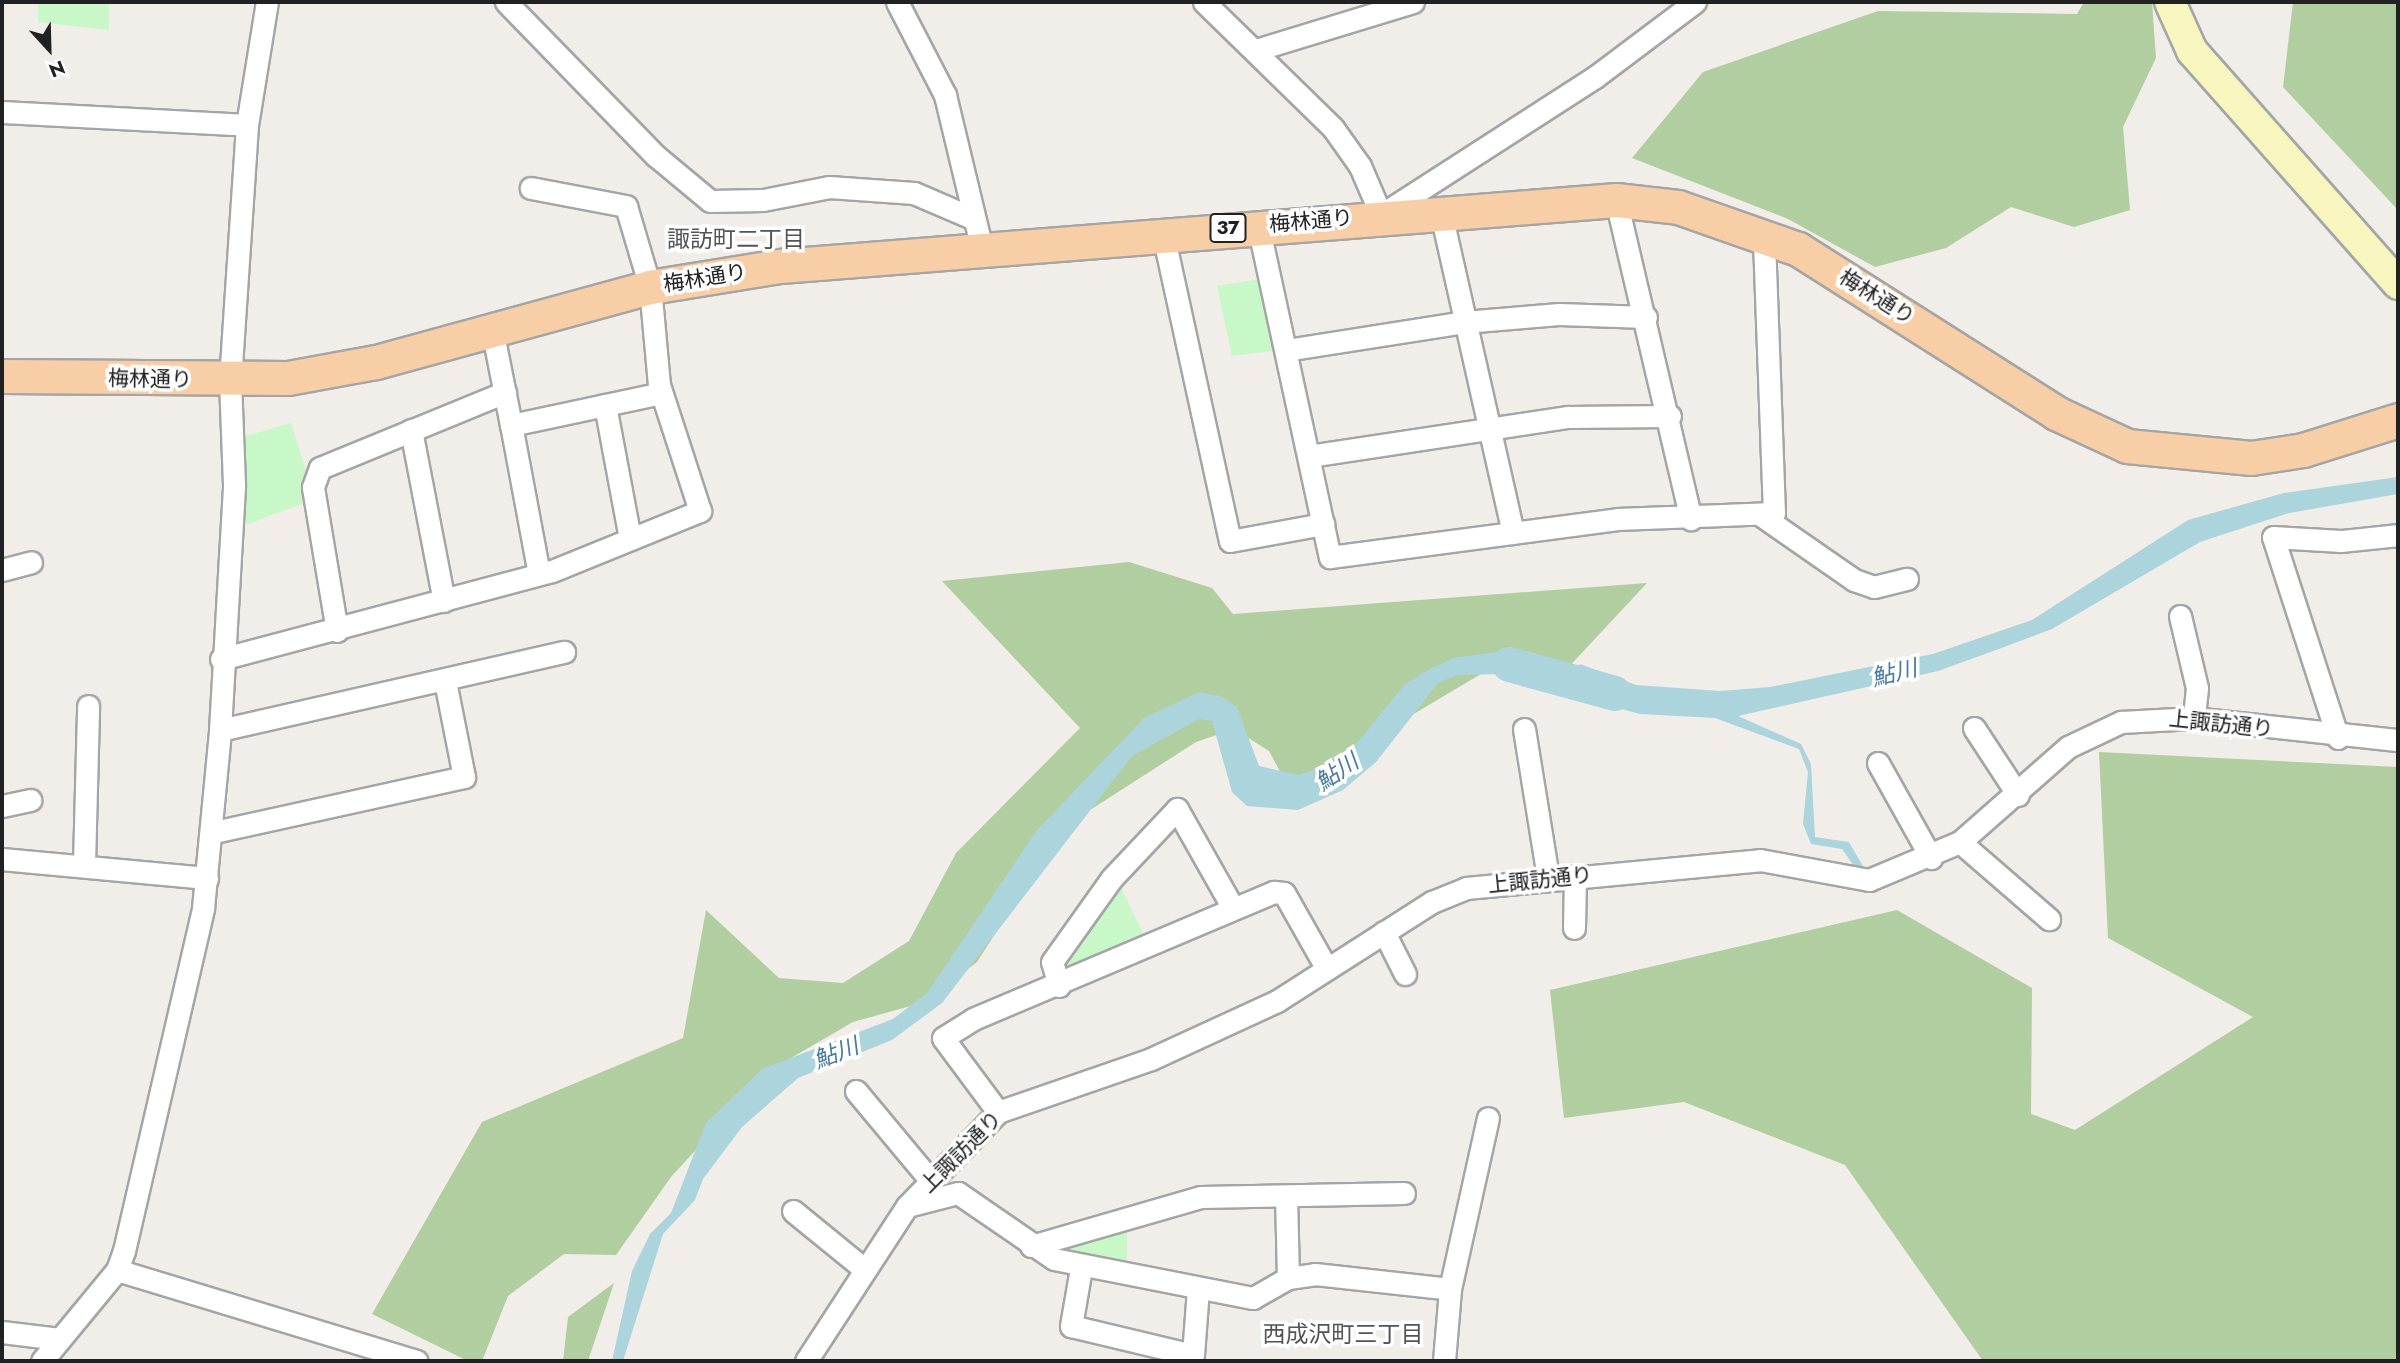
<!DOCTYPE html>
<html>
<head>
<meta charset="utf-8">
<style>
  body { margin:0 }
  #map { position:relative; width:2400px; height:1363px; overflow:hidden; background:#f1ede8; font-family:Jost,"Noto Sans JP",sans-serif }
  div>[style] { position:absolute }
  .forest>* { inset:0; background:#b0ce9f }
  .park>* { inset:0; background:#c8f8c8 }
  .water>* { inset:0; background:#abd4dc }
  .river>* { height:35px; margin:-17.5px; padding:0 17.5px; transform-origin:17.5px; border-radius:17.5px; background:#abd4dc }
  .roads { filter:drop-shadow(2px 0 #a5a5a5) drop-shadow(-2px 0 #a5a5a5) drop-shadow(0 2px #a5a5a5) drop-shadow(0 -2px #a5a5a5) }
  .street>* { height:21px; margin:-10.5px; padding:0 10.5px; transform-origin:10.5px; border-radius:10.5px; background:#fff }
  .secondary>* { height:30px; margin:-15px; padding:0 15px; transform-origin:15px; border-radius:15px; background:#f7f6bf }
  .primary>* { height:33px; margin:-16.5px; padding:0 16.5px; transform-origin:16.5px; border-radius:16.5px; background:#f8cea6 }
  span { translate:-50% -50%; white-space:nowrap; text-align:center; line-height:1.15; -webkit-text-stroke:7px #fff; paint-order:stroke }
  .shield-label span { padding:2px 5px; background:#fff; border:2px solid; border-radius:5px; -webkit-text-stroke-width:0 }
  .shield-label { font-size:19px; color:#212121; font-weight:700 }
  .street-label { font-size:21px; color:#212121 }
  .neighbourhood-label { font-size:23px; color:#545454 }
  .water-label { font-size:23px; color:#4a7a9d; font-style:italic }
  .frame { position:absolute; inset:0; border:4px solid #212121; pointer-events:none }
  .north { position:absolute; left:14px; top:14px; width:70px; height:70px; -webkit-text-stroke:5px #fff; paint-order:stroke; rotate:158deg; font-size:19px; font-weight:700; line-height:28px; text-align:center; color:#212121 }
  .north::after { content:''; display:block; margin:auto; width:24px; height:32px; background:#212121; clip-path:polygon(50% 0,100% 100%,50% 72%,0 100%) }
</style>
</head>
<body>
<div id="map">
  <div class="forest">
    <i style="clip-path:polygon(2084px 2px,2152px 2px,2156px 58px,2123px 127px,2130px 210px,2074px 227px,2011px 207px,1946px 248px,1875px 267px,1788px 219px,1632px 158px,1703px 72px,1878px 11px,2077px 14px)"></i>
    <i style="clip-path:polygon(2293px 2px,2398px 2px,2398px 210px,2283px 87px)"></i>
    <i style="clip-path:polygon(1129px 562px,1212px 588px,1233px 614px,1647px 583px,1564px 672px,1481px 674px,1289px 788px,1269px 751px,1234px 729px,1196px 742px,1087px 812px,1024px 889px,977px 962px,925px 1002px,853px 1022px,767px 1072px,671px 1177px,616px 1255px,564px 1254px,508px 1296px,482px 1361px,468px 1361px,372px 1314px,482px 1122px,683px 1038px,706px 910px,779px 978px,843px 983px,909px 941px,956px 853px,1080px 728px,942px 581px)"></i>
    <i style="clip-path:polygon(2099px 752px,2398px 767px,2398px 1361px,1983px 1361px,1845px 1165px,1684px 1102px,1564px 1118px,1550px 990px,1897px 910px,2032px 988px,2031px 1114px,2075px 1130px,2253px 1017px,2108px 938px)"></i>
    <i style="clip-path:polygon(614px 1283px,588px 1361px,563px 1361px,568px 1317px)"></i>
  </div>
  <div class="park">
    <i style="clip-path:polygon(38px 2px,109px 2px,109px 30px,38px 22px)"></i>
    <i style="clip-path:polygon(1267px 278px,1281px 350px,1232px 356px,1217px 286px)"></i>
    <i style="clip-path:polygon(291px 423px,315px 499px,245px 525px,246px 436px)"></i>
    <i style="clip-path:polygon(1115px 875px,1149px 946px,1059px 986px,1052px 962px)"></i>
    <i style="clip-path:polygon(1127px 1221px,1127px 1274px,1031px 1246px)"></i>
  </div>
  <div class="water">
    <i style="clip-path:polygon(2398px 477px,2398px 494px,2289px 513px,2200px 542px,2052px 629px,1996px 650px,1938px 671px,1738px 716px,1801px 744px,1811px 764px,1815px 837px,1849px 842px,1867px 873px,1859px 873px,1842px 849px,1811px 844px,1803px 824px,1808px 772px,1799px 749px,1715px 718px,1640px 714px,1559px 692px,1580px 664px,1636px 685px,1720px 691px,1770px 687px,1933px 654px,2032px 620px,2188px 520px,2284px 493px)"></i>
    <i style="clip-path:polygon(1504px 651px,1566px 661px,1543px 687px,1505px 674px,1458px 675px,1438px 683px,1376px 762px,1343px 790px,1298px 810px,1247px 806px,1232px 792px,1212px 721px,1199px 719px,1132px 756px,942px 1003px,892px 1040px,798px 1078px,742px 1127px,703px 1179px,695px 1200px,663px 1234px,623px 1361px,612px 1361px,632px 1271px,650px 1234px,671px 1213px,706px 1123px,762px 1069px,893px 1019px,927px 993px,1037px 830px,1144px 718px,1199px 692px,1220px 696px,1237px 707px,1259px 766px,1298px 775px,1323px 767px,1358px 742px,1404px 685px,1426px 671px,1453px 658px)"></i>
  </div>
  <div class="river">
    <i style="left:1509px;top:664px;width:109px;rotate:15.4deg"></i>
  </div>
  <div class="roads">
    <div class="street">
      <i style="left:506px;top:2px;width:215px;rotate:45.8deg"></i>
      <i style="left:656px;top:156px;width:70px;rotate:39.8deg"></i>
      <i style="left:710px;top:201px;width:53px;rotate:-1.1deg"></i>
      <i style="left:763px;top:200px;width:67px;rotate:-11.1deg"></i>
      <i style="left:829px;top:187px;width:85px;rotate:4deg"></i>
      <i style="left:914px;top:193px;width:61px;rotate:23.2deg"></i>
      <i style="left:897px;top:2px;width:105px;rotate:62.7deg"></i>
      <i style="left:945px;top:95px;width:158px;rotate:76.5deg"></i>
      <i style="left:1204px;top:2px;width:180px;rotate:44.3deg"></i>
      <i style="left:1333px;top:128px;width:47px;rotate:54.6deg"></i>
      <i style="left:1360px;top:166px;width:53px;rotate:66.8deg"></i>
      <i style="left:1381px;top:215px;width:255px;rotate:-32.8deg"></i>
      <i style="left:1595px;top:77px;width:125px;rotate:-36.9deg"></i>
      <i style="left:1256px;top:50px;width:164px;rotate:-17deg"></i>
      <i style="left:2px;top:112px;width:245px;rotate:3deg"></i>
      <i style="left:1616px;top:200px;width:328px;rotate:76.8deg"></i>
      <i style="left:1440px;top:209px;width:332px;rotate:77.3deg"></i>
      <i style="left:1258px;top:225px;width:340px;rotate:77.8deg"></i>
      <i style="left:1330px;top:557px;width:290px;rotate:-7.5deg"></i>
      <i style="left:1617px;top:519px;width:157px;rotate:-2.2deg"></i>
      <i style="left:1774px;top:513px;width:279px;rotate:-92.1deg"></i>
      <i style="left:1163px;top:234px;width:314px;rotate:77.7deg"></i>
      <i style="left:1230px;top:541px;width:95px;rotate:-10.4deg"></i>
      <i style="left:492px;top:329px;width:98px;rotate:78.8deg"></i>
      <i style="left:1286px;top:350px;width:180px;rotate:-8.9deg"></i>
      <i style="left:1464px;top:322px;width:95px;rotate:-4.8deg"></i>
      <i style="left:1559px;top:314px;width:87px;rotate:2deg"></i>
      <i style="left:605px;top:405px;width:136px;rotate:79.4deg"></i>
      <i style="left:411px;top:430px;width:174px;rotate:79.1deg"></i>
      <i style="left:1309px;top:456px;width:262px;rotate:-8.6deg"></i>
      <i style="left:1568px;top:417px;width:102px;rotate:-0.6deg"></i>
      <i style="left:1759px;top:514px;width:116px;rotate:34.8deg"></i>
      <i style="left:1854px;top:580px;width:21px;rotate:19deg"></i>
      <i style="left:1874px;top:587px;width:34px;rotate:-14deg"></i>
      <i style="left:2px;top:570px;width:30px;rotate:-15deg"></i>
      <i style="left:539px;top:574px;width:152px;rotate:-100.6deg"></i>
      <i style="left:511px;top:425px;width:153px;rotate:-12deg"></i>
      <i style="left:2180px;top:616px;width:74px;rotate:76.7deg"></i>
      <i style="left:2197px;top:688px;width:30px;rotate:96deg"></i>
      <i style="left:337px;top:631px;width:146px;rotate:-99.5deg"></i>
      <i style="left:313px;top:487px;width:20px;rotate:-70deg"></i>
      <i style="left:320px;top:468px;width:200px;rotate:-22.3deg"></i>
      <i style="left:221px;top:659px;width:342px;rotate:-14.9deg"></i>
      <i style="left:552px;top:571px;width:160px;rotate:-22.1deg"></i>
      <i style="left:700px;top:511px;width:133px;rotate:-108deg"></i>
      <i style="left:659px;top:385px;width:98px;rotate:-95.2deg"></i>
      <i style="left:650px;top:287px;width:84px;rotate:-106.5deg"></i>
      <i style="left:626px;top:206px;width:97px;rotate:-169.3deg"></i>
      <i style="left:1974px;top:728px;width:80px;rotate:56.7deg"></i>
      <i style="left:1524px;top:729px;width:151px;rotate:80.8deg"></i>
      <i style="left:220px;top:730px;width:353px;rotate:-12.8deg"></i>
      <i style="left:2338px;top:738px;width:211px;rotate:-107.9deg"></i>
      <i style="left:2273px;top:537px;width:68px;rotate:3.4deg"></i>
      <i style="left:2341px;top:541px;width:57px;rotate:-6deg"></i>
      <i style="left:1878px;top:763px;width:109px;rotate:60.8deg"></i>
      <i style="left:2px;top:806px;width:29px;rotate:-12deg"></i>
      <i style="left:214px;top:832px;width:256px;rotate:-12.4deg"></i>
      <i style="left:464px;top:777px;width:98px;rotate:-101.2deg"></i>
      <i style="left:1960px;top:842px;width:118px;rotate:40.9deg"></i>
      <i style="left:2px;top:859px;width:206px;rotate:5.3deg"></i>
      <i style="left:84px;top:864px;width:158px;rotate:-88.5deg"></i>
      <i style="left:1574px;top:928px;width:52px;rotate:-88.9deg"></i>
      <i style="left:1384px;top:932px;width:47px;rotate:63.4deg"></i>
      <i style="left:1059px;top:986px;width:25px;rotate:-106deg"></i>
      <i style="left:1052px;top:962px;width:103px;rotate:-54.5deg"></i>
      <i style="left:1112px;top:878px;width:95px;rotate:-46.7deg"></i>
      <i style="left:1177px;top:809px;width:114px;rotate:60.5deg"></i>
      <i style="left:856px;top:1091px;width:117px;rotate:50.2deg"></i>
      <i style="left:998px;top:1112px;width:92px;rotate:-126.6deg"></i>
      <i style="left:943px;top:1038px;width:36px;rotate:-32deg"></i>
      <i style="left:973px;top:1019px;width:327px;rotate:-22.9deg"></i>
      <i style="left:1274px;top:892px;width:10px;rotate:6deg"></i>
      <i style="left:1284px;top:893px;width:87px;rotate:60.5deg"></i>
      <i style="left:1286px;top:1196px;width:82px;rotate:88.6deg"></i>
      <i style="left:907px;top:1206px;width:53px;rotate:-14.3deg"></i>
      <i style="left:958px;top:1193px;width:116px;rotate:34.5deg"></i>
      <i style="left:1054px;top:1259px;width:203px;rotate:11.1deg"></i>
      <i style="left:1253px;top:1298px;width:40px;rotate:-29.7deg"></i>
      <i style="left:1288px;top:1278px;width:27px;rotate:-8deg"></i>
      <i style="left:1315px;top:1274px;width:136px;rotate:6.3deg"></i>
      <i style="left:1450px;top:1289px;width:175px;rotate:-77.5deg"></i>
      <i style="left:793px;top:1211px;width:92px;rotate:39.2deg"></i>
      <i style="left:1031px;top:1246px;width:177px;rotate:-16.1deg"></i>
      <i style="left:1201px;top:1197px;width:203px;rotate:-1.1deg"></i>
      <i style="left:1081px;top:1268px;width:59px;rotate:99.8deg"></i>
      <i style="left:1071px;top:1326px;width:125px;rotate:13.4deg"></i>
      <i style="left:1193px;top:1355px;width:67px;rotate:-85.7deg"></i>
      <i style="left:117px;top:1270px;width:313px;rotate:16.9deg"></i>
      <i style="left:2px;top:1332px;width:58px;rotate:6.9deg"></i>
      <i style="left:42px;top:1361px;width:118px;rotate:-50.5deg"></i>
      <i style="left:117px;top:1270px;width:20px;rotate:-70deg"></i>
      <i style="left:124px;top:1251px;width:352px;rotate:-77deg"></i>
      <i style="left:203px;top:908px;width:179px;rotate:-84.5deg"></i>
      <i style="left:220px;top:730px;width:246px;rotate:-86.7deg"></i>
      <i style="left:234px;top:484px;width:103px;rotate:-92.2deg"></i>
      <i style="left:230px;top:381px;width:257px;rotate:-86.2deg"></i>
      <i style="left:247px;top:125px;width:125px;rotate:-80.8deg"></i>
      <i style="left:806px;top:1361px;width:185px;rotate:-56.9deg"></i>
      <i style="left:907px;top:1206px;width:131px;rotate:-45.9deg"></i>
      <i style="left:998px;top:1112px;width:162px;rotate:-19.1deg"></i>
      <i style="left:1151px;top:1059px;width:139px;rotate:-24.7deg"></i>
      <i style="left:1277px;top:1001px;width:184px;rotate:-32.6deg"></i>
      <i style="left:1432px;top:902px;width:37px;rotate:-22deg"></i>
      <i style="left:1466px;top:888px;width:295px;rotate:-5.4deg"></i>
      <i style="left:1760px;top:860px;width:111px;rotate:10.4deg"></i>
      <i style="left:1869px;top:880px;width:99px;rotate:-22.7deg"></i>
      <i style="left:1960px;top:842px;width:144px;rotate:-41.3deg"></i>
      <i style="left:2068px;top:747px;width:59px;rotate:-25.3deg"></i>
      <i style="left:2121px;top:722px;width:73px;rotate:-3.1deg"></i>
      <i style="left:2194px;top:718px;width:205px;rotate:6.2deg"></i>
      <i style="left:1444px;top:1361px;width:72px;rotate:-85.2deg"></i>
    </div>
    <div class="secondary">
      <i style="left:2170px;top:2px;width:54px;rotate:65.8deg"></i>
      <i style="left:2192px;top:51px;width:311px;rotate:48.5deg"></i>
    </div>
    <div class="primary">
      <i style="left:2px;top:376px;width:286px;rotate:0.4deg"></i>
      <i style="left:288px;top:378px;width:89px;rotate:-10.3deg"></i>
      <i style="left:376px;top:362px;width:284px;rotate:-15.3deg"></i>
      <i style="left:650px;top:287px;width:132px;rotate:-9.2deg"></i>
      <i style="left:780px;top:266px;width:839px;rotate:-4.51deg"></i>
      <i style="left:1616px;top:200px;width:62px;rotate:6.4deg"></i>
      <i style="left:1678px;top:207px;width:127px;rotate:19.3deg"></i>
      <i style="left:1798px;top:249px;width:306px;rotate:32.4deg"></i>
      <i style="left:2056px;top:413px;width:78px;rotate:24.9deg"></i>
      <i style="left:2127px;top:446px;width:125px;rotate:5.5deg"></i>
      <i style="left:2251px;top:458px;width:53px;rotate:-8.7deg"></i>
      <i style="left:2303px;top:450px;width:100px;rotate:-17.5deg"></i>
    </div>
  </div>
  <div class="shield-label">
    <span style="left:1228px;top:228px">37</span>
  </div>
  <div class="street-label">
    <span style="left:1311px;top:221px;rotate:-5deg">梅林通り</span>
    <span style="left:705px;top:278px;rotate:-9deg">梅林通り</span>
    <span style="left:1877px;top:297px;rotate:32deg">梅林通り</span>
    <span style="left:150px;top:379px;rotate:1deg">梅林通り</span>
    <span style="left:2221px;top:724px;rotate:6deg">上諏訪通り</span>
    <span style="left:1540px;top:880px;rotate:-6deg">上諏訪通り</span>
    <span style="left:961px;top:1152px;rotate:-45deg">上諏訪通り</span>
  </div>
  <div class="neighbourhood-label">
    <span style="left:736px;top:239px">諏訪町二丁目</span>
    <span style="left:1343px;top:1334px">西成沢町三丁目</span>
  </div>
  <div class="water-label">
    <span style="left:1894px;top:673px;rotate:-14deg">鮎川</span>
    <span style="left:1337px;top:772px;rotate:-34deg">鮎川</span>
    <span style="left:836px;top:1053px;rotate:-21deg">鮎川</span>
  </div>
  <div class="frame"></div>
  <div class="north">N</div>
</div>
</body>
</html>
